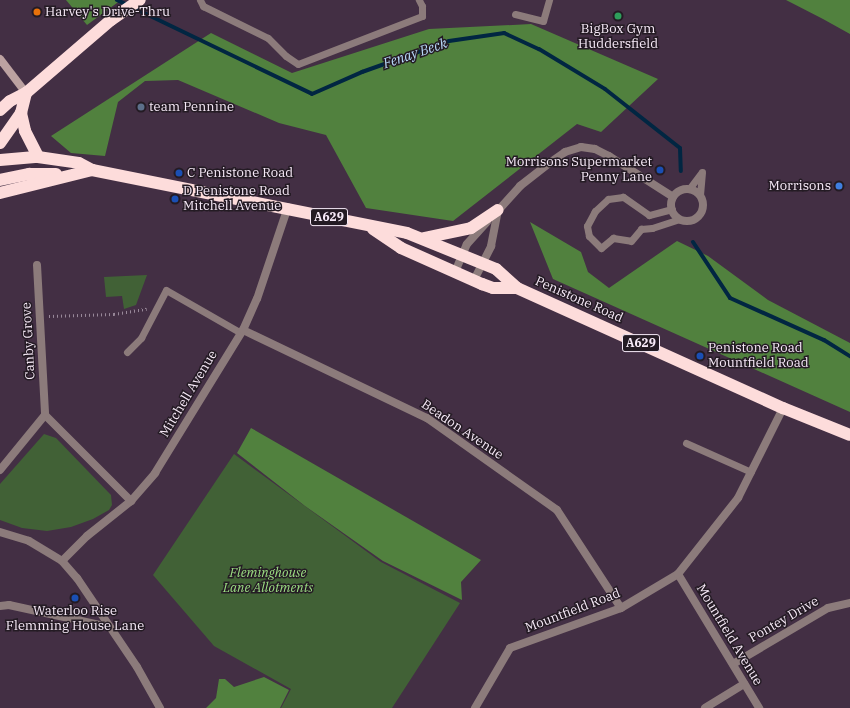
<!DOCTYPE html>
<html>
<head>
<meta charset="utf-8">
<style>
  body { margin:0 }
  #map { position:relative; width:850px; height:708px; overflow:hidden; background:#432f44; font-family:"IBM Plex Serif",serif }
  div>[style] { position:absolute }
  .green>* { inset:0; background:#416136 }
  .forest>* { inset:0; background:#51813e }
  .stream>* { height:4px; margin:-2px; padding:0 2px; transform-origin:2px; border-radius:2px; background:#012642 }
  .path>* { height:2.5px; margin-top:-1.25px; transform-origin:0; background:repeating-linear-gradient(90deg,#988899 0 1px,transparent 0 4px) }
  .lane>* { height:7px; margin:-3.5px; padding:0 3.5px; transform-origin:3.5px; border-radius:3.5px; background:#8c7b7b }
  .street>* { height:8px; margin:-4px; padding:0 4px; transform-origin:4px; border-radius:4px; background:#8c7b7b }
  .street>.ring { margin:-4px; padding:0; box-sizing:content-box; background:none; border:8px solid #8c7b7b; border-radius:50% }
  .secondary>* { height:8px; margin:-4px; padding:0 4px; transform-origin:4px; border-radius:4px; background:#bca2a1 }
  .highway>* { height:12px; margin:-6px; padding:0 6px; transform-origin:6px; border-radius:6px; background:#fddcdb }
  .dots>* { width:11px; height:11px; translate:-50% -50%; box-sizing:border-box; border:2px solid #241b24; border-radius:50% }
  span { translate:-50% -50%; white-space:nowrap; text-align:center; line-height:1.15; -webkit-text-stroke:3px #241b24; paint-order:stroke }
  .shield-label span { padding:1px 3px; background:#241b24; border:1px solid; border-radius:3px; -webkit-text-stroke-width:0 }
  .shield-label { font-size:12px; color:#f7eaf8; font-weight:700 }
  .poi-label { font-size:13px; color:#f7eaf8 }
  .left { translate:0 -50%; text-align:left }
  .right { translate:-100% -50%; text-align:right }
  .street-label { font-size:13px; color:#f7eaf8 }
  .park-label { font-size:13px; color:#9cdf83; font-style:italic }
  .water-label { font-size:14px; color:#b9dafa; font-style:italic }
</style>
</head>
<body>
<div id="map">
  <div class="green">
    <i style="clip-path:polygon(147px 275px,136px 305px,124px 309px,122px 296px,106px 297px,104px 277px)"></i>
    <i style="clip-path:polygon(44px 434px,56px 438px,111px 495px,112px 505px,109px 510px,93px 519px,71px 527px,47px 531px,22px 528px,0 520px,0 484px)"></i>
    <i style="clip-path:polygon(234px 454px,381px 562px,460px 603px,392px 708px,281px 708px,291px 689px,214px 646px,153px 575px)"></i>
  </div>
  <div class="forest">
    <i style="clip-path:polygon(66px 0,121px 0,87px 25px)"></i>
    <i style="clip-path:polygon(786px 0,850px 0,850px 34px,823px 19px)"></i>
    <i style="clip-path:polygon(531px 24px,658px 79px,601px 132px,577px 124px,453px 221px,366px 208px,326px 135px,279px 123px,178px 80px,145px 81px,118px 102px,105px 156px,71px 153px,51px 136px,211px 33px,292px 73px,429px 29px)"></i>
    <i style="clip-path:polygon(530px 222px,581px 252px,588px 272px,609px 288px,677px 241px,708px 256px,768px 300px,850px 343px,850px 412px,553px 279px)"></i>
    <i style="clip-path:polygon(251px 428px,481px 560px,461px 582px,462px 600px,383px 561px,305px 506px,237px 453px)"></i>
    <i style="clip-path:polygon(264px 677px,289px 690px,280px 708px,206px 708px,216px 698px,219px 679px,225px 679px,234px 687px)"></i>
  </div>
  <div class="stream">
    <i style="left:117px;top:0;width:216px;rotate:25.7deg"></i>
    <i style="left:312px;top:94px;width:55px;rotate:-23.7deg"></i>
    <i style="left:362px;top:72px;width:92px;rotate:-19.6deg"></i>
    <i style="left:449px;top:41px;width:56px;rotate:-8.3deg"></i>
    <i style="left:504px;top:33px;width:38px;rotate:25deg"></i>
    <i style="left:539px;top:49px;width:77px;rotate:31.2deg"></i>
    <i style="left:605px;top:89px;width:95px;rotate:38.2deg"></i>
    <i style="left:680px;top:148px;width:23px;rotate:88deg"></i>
    <i style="left:693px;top:242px;width:67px;rotate:56.5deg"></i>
    <i style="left:730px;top:298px;width:103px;rotate:24.1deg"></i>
    <i style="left:824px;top:340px;width:31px;rotate:32deg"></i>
  </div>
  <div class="path">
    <i style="left:49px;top:316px;width:65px;rotate:-1.8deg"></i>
    <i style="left:114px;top:314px;width:33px;rotate:-9deg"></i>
  </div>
  <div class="lane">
    <i style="left:200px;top:0;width:7px;rotate:63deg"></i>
    <i style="left:203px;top:6px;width:72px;rotate:26.2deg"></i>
    <i style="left:268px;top:38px;width:25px;rotate:45deg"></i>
    <i style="left:286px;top:56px;width:14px;rotate:34deg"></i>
    <i style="left:298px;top:64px;width:133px;rotate:-21.2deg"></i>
    <i style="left:422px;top:16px;width:10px;rotate:-90deg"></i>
    <i style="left:422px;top:6px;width:7px;rotate:-117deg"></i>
    <i style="left:515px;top:14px;width:29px;rotate:14deg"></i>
    <i style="left:543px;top:21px;width:22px;rotate:-74deg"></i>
    <i style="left:689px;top:189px;width:20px;rotate:-53deg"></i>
    <i style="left:700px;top:195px;width:23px;rotate:-85deg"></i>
    <i style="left:672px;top:209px;width:24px;rotate:165deg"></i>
    <i style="left:649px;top:215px;width:32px;rotate:-145deg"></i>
    <i style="left:623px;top:197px;width:15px;rotate:172deg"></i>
    <i style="left:608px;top:199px;width:18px;rotate:137deg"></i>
    <i style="left:595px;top:211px;width:17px;rotate:118deg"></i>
    <i style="left:587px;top:226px;width:10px;rotate:79deg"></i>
    <i style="left:589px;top:236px;width:17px;rotate:45deg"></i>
    <i style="left:601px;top:248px;width:16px;rotate:-40deg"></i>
    <i style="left:613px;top:238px;width:18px;rotate:9deg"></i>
    <i style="left:631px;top:241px;width:16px;rotate:-50deg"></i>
    <i style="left:641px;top:229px;width:11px;rotate:-5deg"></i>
    <i style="left:652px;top:228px;width:29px;rotate:-18deg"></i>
    <i style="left:127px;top:352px;width:20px;rotate:-45deg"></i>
    <i style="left:141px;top:338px;width:54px;rotate:-62.5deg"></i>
    <i style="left:166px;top:290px;width:86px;rotate:29.8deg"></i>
    <i style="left:686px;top:443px;width:71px;rotate:24deg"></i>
  </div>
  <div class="street">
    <i class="ring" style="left:671px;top:189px;width:24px;height:24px"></i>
    <i style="left:495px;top:214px;width:38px;rotate:-48deg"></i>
    <i style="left:520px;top:186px;width:36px;rotate:-38deg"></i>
    <i style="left:548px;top:164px;width:21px;rotate:-35deg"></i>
    <i style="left:565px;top:152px;width:17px;rotate:-17deg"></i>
    <i style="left:581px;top:147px;width:14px;rotate:8deg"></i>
    <i style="left:595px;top:149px;width:16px;rotate:27deg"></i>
    <i style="left:609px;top:156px;width:76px;rotate:32.6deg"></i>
    <i style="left:37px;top:265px;width:150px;rotate:86.9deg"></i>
    <i style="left:45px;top:415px;width:122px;rotate:45deg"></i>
    <i style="left:455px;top:272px;width:30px;rotate:-67deg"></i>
    <i style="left:467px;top:244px;width:30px;rotate:-48deg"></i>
    <i style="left:474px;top:280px;width:38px;rotate:-63deg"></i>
    <i style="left:491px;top:246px;width:37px;rotate:-79deg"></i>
    <i style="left:243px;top:330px;width:204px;rotate:25.6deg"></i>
    <i style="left:427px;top:418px;width:159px;rotate:35.3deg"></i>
    <i style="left:557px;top:510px;width:117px;rotate:56.9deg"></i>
    <i style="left:0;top:470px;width:71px;rotate:-50.7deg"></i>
    <i style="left:0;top:532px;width:30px;rotate:17deg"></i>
    <i style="left:29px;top:541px;width:39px;rotate:31deg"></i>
    <i style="left:62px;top:561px;width:23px;rotate:49deg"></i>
    <i style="left:77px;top:578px;width:107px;rotate:56deg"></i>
    <i style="left:137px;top:667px;width:47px;rotate:60.7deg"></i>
    <i style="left:62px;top:561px;width:35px;rotate:-45deg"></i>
    <i style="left:87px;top:536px;width:56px;rotate:-38.5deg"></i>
    <i style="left:131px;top:501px;width:37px;rotate:-49deg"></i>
    <i style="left:155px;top:473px;width:168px;rotate:-58.4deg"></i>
    <i style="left:243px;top:330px;width:34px;rotate:-66deg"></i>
    <i style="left:257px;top:299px;width:97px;rotate:-71.4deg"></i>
    <i style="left:678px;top:574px;width:157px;rotate:58.8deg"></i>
    <i style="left:0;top:606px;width:9px;rotate:-6deg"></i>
    <i style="left:9px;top:605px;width:102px;rotate:12.4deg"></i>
    <i style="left:733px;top:664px;width:110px;rotate:-30.5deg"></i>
    <i style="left:828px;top:608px;width:23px;rotate:-13deg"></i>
    <i style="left:475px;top:708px;width:69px;rotate:-59.7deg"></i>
    <i style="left:510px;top:648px;width:118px;rotate:-19.8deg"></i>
    <i style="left:621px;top:608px;width:66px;rotate:-30.8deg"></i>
    <i style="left:678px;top:574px;width:97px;rotate:-51.7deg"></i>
    <i style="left:738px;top:498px;width:101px;rotate:-63.4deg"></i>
    <i style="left:705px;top:708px;width:46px;rotate:-31.6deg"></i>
  </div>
  <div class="secondary">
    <i style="left:0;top:59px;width:43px;rotate:52.6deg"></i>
  </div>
  <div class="highway">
    <i style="left:0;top:110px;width:13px;rotate:-42deg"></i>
    <i style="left:10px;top:101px;width:18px;rotate:-27deg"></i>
    <i style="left:26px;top:93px;width:112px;rotate:-40.7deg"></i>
    <i style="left:111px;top:20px;width:35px;rotate:-35deg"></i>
    <i style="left:21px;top:113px;width:18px;rotate:77deg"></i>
    <i style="left:25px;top:131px;width:29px;rotate:63deg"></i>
    <i style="left:0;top:143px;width:37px;rotate:-55deg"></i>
    <i style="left:21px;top:113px;width:21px;rotate:-76deg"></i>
    <i style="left:0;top:160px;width:38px;rotate:-5deg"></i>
    <i style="left:38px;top:157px;width:41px;rotate:8.3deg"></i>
    <i style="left:79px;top:163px;width:15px;rotate:28deg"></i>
    <i style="left:92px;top:170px;width:321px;rotate:11.3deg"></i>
    <i style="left:407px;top:233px;width:96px;rotate:22deg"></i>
    <i style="left:496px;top:269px;width:28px;rotate:42deg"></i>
    <i style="left:517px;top:288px;width:292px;rotate:24.3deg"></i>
    <i style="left:783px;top:408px;width:72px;rotate:21.9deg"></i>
    <i style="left:0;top:180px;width:30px;rotate:-12deg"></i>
    <i style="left:29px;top:174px;width:27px"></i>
    <i style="left:0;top:193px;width:95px;rotate:-14deg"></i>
    <i style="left:373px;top:229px;width:34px;rotate:34deg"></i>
    <i style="left:401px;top:248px;width:89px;rotate:24deg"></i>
    <i style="left:482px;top:284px;width:12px;rotate:20deg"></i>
    <i style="left:493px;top:288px;width:24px"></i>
    <i style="left:424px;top:238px;width:48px;rotate:-12deg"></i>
    <i style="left:471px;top:228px;width:32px;rotate:-34deg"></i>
  </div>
  <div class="dots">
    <i style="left:37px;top:12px;background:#e8710a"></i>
    <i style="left:618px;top:16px;background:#2e9e5b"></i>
    <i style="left:141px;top:107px;background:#5c6f8a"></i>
    <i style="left:660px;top:170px;background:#1a4fb4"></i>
    <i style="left:179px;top:173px;background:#1a4fb4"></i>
    <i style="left:839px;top:186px;background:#3f7fe0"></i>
    <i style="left:175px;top:199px;background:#1a4fb4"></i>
    <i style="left:700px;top:356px;background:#1a4fb4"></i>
    <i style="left:75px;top:598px;background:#1a4fb4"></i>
  </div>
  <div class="shield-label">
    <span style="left:329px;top:217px">A629</span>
    <span style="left:641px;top:343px">A629</span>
  </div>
  <div class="poi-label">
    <span class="left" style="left:45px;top:12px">Harvey's Drive-Thru</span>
    <span style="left:618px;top:37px">BigBox Gym<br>Huddersfield</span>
    <span class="left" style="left:149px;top:107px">team Pennine</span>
    <span class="right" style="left:652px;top:170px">Morrisons Supermarket<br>Penny Lane</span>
    <span class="left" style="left:187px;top:173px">C Penistone Road</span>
    <span class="right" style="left:831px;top:186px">Morrisons</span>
    <span class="left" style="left:183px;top:199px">D Penistone Road<br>Mitchell Avenue</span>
    <span class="left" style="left:708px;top:356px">Penistone Road<br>Mountfield Road</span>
    <span style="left:75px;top:619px">Waterloo Rise<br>Flemming House Lane</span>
  </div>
  <div class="street-label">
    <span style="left:579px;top:300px;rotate:24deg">Penistone Road</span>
    <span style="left:29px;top:341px;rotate:-93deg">Canby Grove</span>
    <span style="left:189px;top:394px;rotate:-59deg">Mitchell Avenue</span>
    <span style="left:462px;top:430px;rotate:34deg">Beadon Avenue</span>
    <span style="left:573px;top:611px;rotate:-21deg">Mountfield Road</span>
    <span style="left:784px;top:620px;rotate:-30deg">Pontey Drive</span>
    <span style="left:729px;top:635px;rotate:59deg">Mountfield Avenue</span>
  </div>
  <div class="park-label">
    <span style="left:268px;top:581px">Fleminghouse<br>Lane Allotments</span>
  </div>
  <div class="water-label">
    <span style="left:415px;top:53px;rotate:-19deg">Fenay Beck</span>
  </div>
</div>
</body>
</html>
